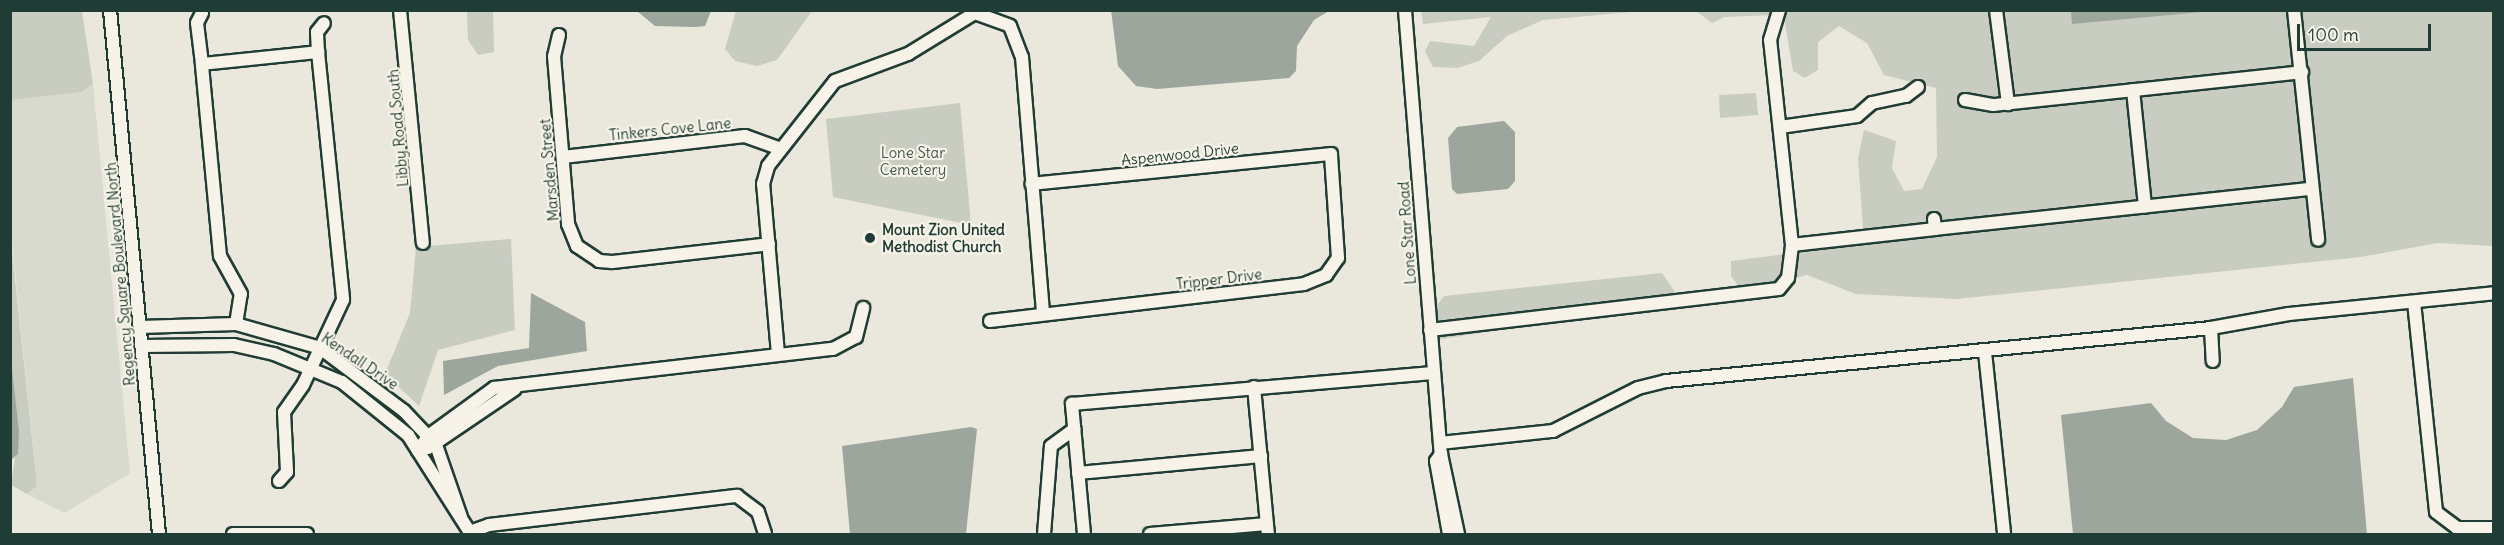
<!DOCTYPE html>
<html>
<head>
<meta charset="utf-8">
<style>
  body { margin:0 }
  #map { position:relative; width:2504px; height:545px; overflow:hidden; background:#eae8dd; font-family:Delius,sans-serif }
  div>[style] { position:absolute }
  .built>* { inset:0; background:#d9dacf }
  .green>* { inset:0; background:#c8ccc1 }
  .water>* { inset:0; background:#9ca69c }
  .roads { filter:drop-shadow(2px 0 #1f3d34) drop-shadow(-2px 0 #1f3d34) drop-shadow(0 2px #1f3d34) drop-shadow(0 -2px #1f3d34) }
  .minor>* { height:12px; margin:-6px; padding:0 6px; transform-origin:6px; border-radius:6px; background:#f7f3e8 }
  .dots>* { width:16px; height:16px; translate:-50% -50%; box-sizing:border-box; border:3px solid #f7f3e8; border-radius:50% }
  span { translate:-50% -50%; white-space:nowrap; text-align:center; line-height:1.15; -webkit-text-stroke:4.5px #f7f3e8; paint-order:stroke }
  .street-label { font-size:15px; color:#1f3d34 }
  .park-label { font-size:15px; color:#415a50 }
  .poi-label { font-size:15px; color:#1f3d34; font-weight:700 }
  .left { translate:0 -50%; text-align:left }
  .frame { position:absolute; inset:0; border:12px solid #1f3d34; pointer-events:none }
  .scale { position:absolute; left:2297px; top:24px; width:134px; height:27px; box-sizing:border-box; border:3px solid #1f3d34; border-top:0; padding-left:8px; font-size:18px; line-height:21px; white-space:nowrap; color:#1f3d34; -webkit-text-stroke:4px #f7f3e8; paint-order:stroke }
</style>
</head>
<body>
<div id="map">
  <div class="built">
    <i style="clip-path:polygon(93px 84px,130px 473px,65px 513px,27px 494px,37px 486px,11px 232px,10px 100px,82px 92px)"></i>
  </div>
  <div class="green">
    <i style="clip-path:polygon(10px 11px,82px 11px,93px 84px,82px 92px,11px 100px)"></i>
    <i style="clip-path:polygon(467px 11px,493px 11px,494px 52px,478px 55px,468px 40px)"></i>
    <i style="clip-path:polygon(736px 11px,736px 10px,812px 11px,777px 60px,757px 66px,735px 61px,725px 49px)"></i>
    <i style="clip-path:polygon(1421px 11px,1421px 10px,1642px 11px,1543px 20px,1507px 36px,1479px 61px,1457px 68px,1433px 67px,1425px 51px,1430px 41px,1474px 46px,1491px 17px,1423px 24px)"></i>
    <i style="clip-path:polygon(1696px 11px,2493px 11px,2493px 246px,2438px 243px,2361px 257px,1957px 299px,1856px 294px,1807px 275px,1742px 291px,1731px 276px,1731px 261px,1818px 250px,1863px 228px,1858px 158px,1864px 130px,1896px 141px,1892px 168px,1904px 191px,1922px 189px,1937px 157px,1936px 88px,1884px 75px,1867px 43px,1839px 26px,1818px 42px,1818px 70px,1805px 78px,1793px 71px,1785px 23px,1775px 15px,1724px 17px,1712px 23px)"></i>
    <i style="clip-path:polygon(1756px 93px,1758px 115px,1720px 118px,1719px 95px)"></i>
    <i style="clip-path:polygon(960px 103px,971px 225px,833px 197px,826px 119px)"></i>
    <i style="clip-path:polygon(10px 232px,37px 486px,27px 494px,11px 485px,19px 431px,10px 360px)"></i>
    <i style="clip-path:polygon(511px 239px,515px 330px,438px 350px,419px 406px,385px 374px,410px 313px,416px 247px)"></i>
    <i style="clip-path:polygon(1662px 273px,1681px 301px,1436px 340px,1435px 308px,1444px 296px)"></i>
  </div>
  <div class="water">
    <i style="clip-path:polygon(1111px 10px,1329px 10px,1329px 11px,1314px 20px,1297px 46px,1296px 71px,1289px 78px,1157px 89px,1136px 86px,1118px 66px)"></i>
    <i style="clip-path:polygon(2071px 10px,2213px 10px,2213px 11px,2072px 24px)"></i>
    <i style="clip-path:polygon(637px 11px,711px 11px,705px 26px,695px 27px,655px 26px)"></i>
    <i style="clip-path:polygon(1504px 121px,1515px 132px,1515px 181px,1508px 189px,1457px 194px,1452px 189px,1448px 138px,1457px 127px)"></i>
    <i style="clip-path:polygon(531px 293px,585px 322px,587px 351px,498px 366px,444px 395px,443px 361px,529px 348px)"></i>
    <i style="clip-path:polygon(11px 360px,19px 431px,18px 454px,11px 460px)"></i>
    <i style="clip-path:polygon(2353px 378px,2367px 534px,2073px 534px,2061px 415px,2151px 403px,2166px 421px,2193px 438px,2226px 440px,2257px 430px,2282px 407px,2294px 387px)"></i>
    <i style="clip-path:polygon(971px 427px,977px 429px,966px 534px,850px 534px,842px 446px)"></i>
  </div>
  <div class="roads">
    <div class="minor">
      <i style="left:110px;top:10px;width:526px;rotate:84.66deg"></i>
      <i style="left:400px;top:10px;width:234px;rotate:84.4deg"></i>
      <i style="left:1405px;top:10px;width:445px;rotate:85.4deg"></i>
      <i style="left:1996px;top:10px;width:95px;rotate:82.7deg"></i>
      <i style="left:2294px;top:10px;width:231px;rotate:84deg"></i>
      <i style="left:202px;top:13px;width:11px;rotate:117deg"></i>
      <i style="left:197px;top:23px;width:41px;rotate:83deg"></i>
      <i style="left:559px;top:35px;width:22px;rotate:103deg"></i>
      <i style="left:554px;top:56px;width:169px;rotate:85.2deg"></i>
      <i style="left:568px;top:224px;width:24px;rotate:68deg"></i>
      <i style="left:577px;top:246px;width:27px;rotate:34deg"></i>
      <i style="left:599px;top:261px;width:13px;rotate:4deg"></i>
      <i style="left:612px;top:262px;width:158px;rotate:-6.5deg"></i>
      <i style="left:318px;top:52px;width:20px;rotate:-93deg"></i>
      <i style="left:317px;top:32px;width:11px;rotate:-52deg"></i>
      <i style="left:2133px;top:90px;width:117px;rotate:84.1deg"></i>
      <i style="left:1965px;top:100px;width:29px;rotate:10deg"></i>
      <i style="left:1994px;top:105px;width:310px;rotate:-6.1deg"></i>
      <i style="left:1780px;top:127px;width:78px;rotate:-8.1deg"></i>
      <i style="left:1857px;top:116px;width:20px;rotate:-41deg"></i>
      <i style="left:1872px;top:103px;width:35px;rotate:-12deg"></i>
      <i style="left:1906px;top:96px;width:15px;rotate:-37deg"></i>
      <i style="left:563px;top:157px;width:183px;rotate:-6.6deg"></i>
      <i style="left:745px;top:136px;width:35px;rotate:20deg"></i>
      <i style="left:1935px;top:229px;width:379px;rotate:-6.1deg"></i>
      <i style="left:1792px;top:245px;width:144px;rotate:-6.4deg"></i>
      <i style="left:1935px;top:229px;width:10px;rotate:-96deg"></i>
      <i style="left:2414px;top:302px;width:211px;rotate:84deg"></i>
      <i style="left:2436px;top:512px;width:26px;rotate:37deg"></i>
      <i style="left:2457px;top:528px;width:37px"></i>
      <i style="left:990px;top:321px;width:316px;rotate:-6.7deg"></i>
      <i style="left:1304px;top:284px;width:24px;rotate:-22deg"></i>
      <i style="left:1326px;top:275px;width:21px;rotate:-55deg"></i>
      <i style="left:1338px;top:258px;width:104px;rotate:-93.9deg"></i>
      <i style="left:1331px;top:154px;width:301px;rotate:174.3deg"></i>
      <i style="left:236px;top:324px;width:30px;rotate:-81deg"></i>
      <i style="left:241px;top:294px;width:43px;rotate:-118.9deg"></i>
      <i style="left:220px;top:256px;width:193px;rotate:-95.4deg"></i>
      <i style="left:202px;top:64px;width:117px;rotate:-5.9deg"></i>
      <i style="left:318px;top:52px;width:249px;rotate:84.2deg"></i>
      <i style="left:343px;top:300px;width:94px;rotate:115.2deg"></i>
      <i style="left:303px;top:385px;width:33px;rotate:125deg"></i>
      <i style="left:284px;top:412px;width:60px;rotate:87.1deg"></i>
      <i style="left:287px;top:472px;width:12px;rotate:132deg"></i>
      <i style="left:140px;top:327px;width:96px;rotate:-1.8deg"></i>
      <i style="left:236px;top:324px;width:87px;rotate:15.9deg"></i>
      <i style="left:320px;top:348px;width:105px;rotate:36.9deg"></i>
      <i style="left:404px;top:411px;width:47px;rotate:46.7deg"></i>
      <i style="left:436px;top:445px;width:76px;rotate:70.9deg"></i>
      <i style="left:2211px;top:328px;width:33px;rotate:87deg"></i>
      <i style="left:1430px;top:330px;width:351px;rotate:-6.7deg"></i>
      <i style="left:1779px;top:289px;width:14px;rotate:-51deg"></i>
      <i style="left:1788px;top:278px;width:33px;rotate:-83deg"></i>
      <i style="left:1792px;top:245px;width:206px;rotate:-96.1deg"></i>
      <i style="left:1770px;top:40px;width:31px;rotate:-73deg"></i>
      <i style="left:142px;top:346px;width:92px;rotate:-0.6deg"></i>
      <i style="left:234px;top:345px;width:41px;rotate:12.7deg"></i>
      <i style="left:274px;top:354px;width:74px;rotate:22.4deg"></i>
      <i style="left:342px;top:382px;width:85px;rotate:38.8deg"></i>
      <i style="left:408px;top:435px;width:117px;rotate:57.5deg"></i>
      <i style="left:1985px;top:352px;width:183px;rotate:84deg"></i>
      <i style="left:778px;top:354px;width:171px;rotate:-95deg"></i>
      <i style="left:763px;top:184px;width:19px;rotate:-74deg"></i>
      <i style="left:768px;top:166px;width:108px;rotate:-51.8deg"></i>
      <i style="left:835px;top:81px;width:78px;rotate:-20.3deg"></i>
      <i style="left:908px;top:54px;width:79px;rotate:-31.5deg"></i>
      <i style="left:975px;top:13px;width:37px;rotate:20deg"></i>
      <i style="left:1010px;top:26px;width:33px;rotate:69deg"></i>
      <i style="left:1022px;top:57px;width:258px;rotate:85.3deg"></i>
      <i style="left:1254px;top:387px;width:148px;rotate:84.6deg"></i>
      <i style="left:1440px;top:443px;width:114px;rotate:-6.1deg"></i>
      <i style="left:1553px;top:431px;width:95px;rotate:-26.8deg"></i>
      <i style="left:1638px;top:388px;width:29px;rotate:-14deg"></i>
      <i style="left:1666px;top:381px;width:548px;rotate:-5.55deg"></i>
      <i style="left:2211px;top:328px;width:79px;rotate:-10.2deg"></i>
      <i style="left:2289px;top:314px;width:206px;rotate:-5.8deg"></i>
      <i style="left:428px;top:448px;width:105px;rotate:-34.1deg"></i>
      <i style="left:418px;top:451px;width:18px;rotate:-56deg"></i>
      <i style="left:428px;top:436px;width:82px;rotate:-36deg"></i>
      <i style="left:494px;top:388px;width:341px;rotate:-6.6deg"></i>
      <i style="left:833px;top:349px;width:26px;rotate:-28deg"></i>
      <i style="left:856px;top:337px;width:30px;rotate:-76deg"></i>
      <i style="left:1078px;top:473px;width:184px;rotate:-5.3deg"></i>
      <i style="left:470px;top:532px;width:20px;rotate:-20deg"></i>
      <i style="left:489px;top:525px;width:250px;rotate:-6.7deg"></i>
      <i style="left:737px;top:496px;width:26px;rotate:37deg"></i>
      <i style="left:758px;top:512px;width:23px;rotate:72deg"></i>
      <i style="left:233px;top:534px;width:74px"></i>
      <i style="left:1044px;top:534px;width:88px;rotate:-85.5deg"></i>
      <i style="left:1051px;top:446px;width:29px;rotate:-36deg"></i>
      <i style="left:1084px;top:534px;width:131px;rotate:-95.3deg"></i>
      <i style="left:1072px;top:404px;width:362px;rotate:-4.9deg"></i>
      <i style="left:1150px;top:534px;width:117px;rotate:-4.9deg"></i>
      <i style="left:1449px;top:534px;width:74px;rotate:-100.1deg"></i>
      <i style="left:1436px;top:461px;width:9px;rotate:-54deg"></i>
      <i style="left:1441px;top:454px;width:82px;rotate:78deg"></i>
    </div>
  </div>
  <div class="dots">
    <i style="left:870px;top:238px;background:#1f3d34"></i>
  </div>
  <div class="street-label">
    <span style="left:398px;top:128px;rotate:-95deg">Libby Road South</span>
    <span style="left:670px;top:129px;rotate:-6deg">Tinkers Cove Lane</span>
    <span style="left:1180px;top:154px;rotate:-6deg">Aspenwood Drive</span>
    <span style="left:549px;top:170px;rotate:-95deg">Marsden Street</span>
    <span style="left:1407px;top:233px;rotate:-94deg">Lone Star Road</span>
    <span style="left:120px;top:274px;rotate:-95deg">Regency Square Boulevard North</span>
    <span style="left:1219px;top:279px;rotate:-7deg">Tripper Drive</span>
    <span style="left:360px;top:361px;rotate:34deg">Kendall Drive</span>
  </div>
  <div class="park-label">
    <span style="left:913px;top:161px">Lone Star<br>Cemetery</span>
  </div>
  <div class="poi-label">
    <span class="left" style="left:882px;top:238px">Mount Zion United<br>Methodist Church</span>
  </div>
  <div class="frame"></div>
  <div class="scale">100 m</div>
</div>
</body>
</html>
